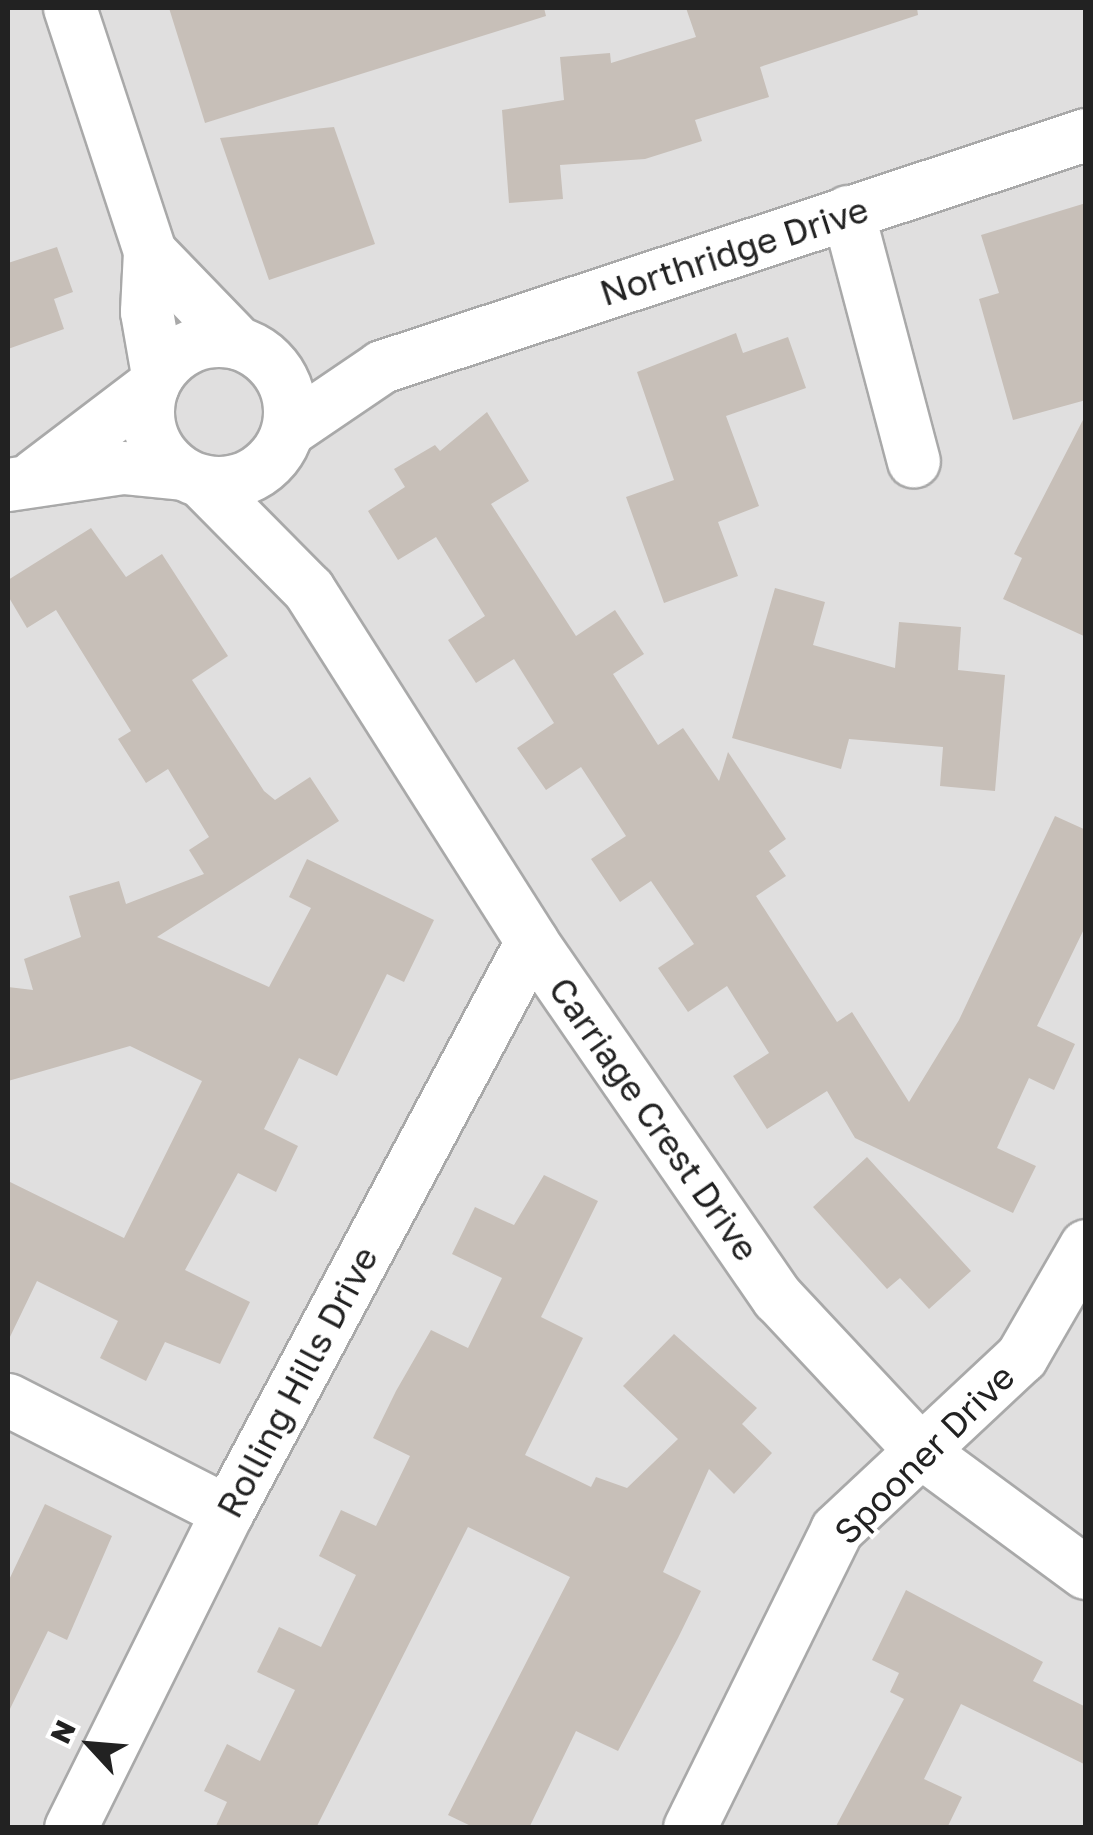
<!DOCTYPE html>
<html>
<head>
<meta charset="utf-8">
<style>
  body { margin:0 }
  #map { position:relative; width:1093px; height:1835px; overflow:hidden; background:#f2efe9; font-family:"Golos Text",sans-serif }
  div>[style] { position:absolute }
  .residential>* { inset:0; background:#e0dfdf }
  .building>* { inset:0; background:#c7bfb8 }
  .roads { filter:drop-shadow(2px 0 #a9a9a9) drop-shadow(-2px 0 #a9a9a9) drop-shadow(0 2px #a9a9a9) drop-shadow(0 -2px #a9a9a9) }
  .minor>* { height:52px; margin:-26px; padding:0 26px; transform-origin:26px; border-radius:26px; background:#fff }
  .minor>.ring { margin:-26px; padding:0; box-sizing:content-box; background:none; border:52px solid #fff; border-radius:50% }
  span { translate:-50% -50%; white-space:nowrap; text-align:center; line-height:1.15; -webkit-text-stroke:8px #fff; paint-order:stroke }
  .street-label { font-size:35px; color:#222 }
  .frame { position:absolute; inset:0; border:10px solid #222; pointer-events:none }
  .north { position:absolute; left:40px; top:1695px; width:100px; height:100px; -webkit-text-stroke:8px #fff; paint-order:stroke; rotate:296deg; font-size:28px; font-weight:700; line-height:40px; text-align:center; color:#222 }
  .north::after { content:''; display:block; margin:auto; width:35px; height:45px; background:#222; clip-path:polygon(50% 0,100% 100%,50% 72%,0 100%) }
</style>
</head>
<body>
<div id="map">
  <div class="residential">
    <i style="clip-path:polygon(8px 8px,1085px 8px,1085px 1827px,8px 1827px)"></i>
  </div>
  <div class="building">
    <i style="clip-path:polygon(169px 8px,544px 8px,546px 16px,205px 123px)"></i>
    <i style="clip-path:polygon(686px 8px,917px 8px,918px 15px,760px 67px,769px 97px,695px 120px,702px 141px,645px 159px,560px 165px,563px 199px,509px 203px,502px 110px,564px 100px,560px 57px,610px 53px,611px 63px,696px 37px)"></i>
    <i style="clip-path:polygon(334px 127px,375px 244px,269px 280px,220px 138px)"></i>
    <i style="clip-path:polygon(1086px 203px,1086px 400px,1013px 420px,979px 299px,999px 293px,981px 235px)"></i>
    <i style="clip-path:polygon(57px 247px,73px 292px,54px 299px,64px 329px,8px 349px,8px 263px)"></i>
    <i style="clip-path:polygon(736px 333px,743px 353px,788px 337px,806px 388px,726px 416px,759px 506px,718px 522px,738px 576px,664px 603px,626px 497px,674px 480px,637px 372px)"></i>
    <i style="clip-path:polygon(487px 412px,529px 481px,491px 504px,576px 636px,615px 610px,644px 654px,613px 674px,658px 745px,683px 728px,719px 781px,728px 752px,786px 839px,769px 851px,786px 876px,756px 896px,837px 1022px,852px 1012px,909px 1102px,959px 1020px,1055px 816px,1086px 830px,1086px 925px,1037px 1026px,1075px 1044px,1054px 1090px,1029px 1078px,997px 1148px,1036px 1166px,1013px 1213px,855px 1138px,827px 1091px,767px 1129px,733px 1076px,769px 1053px,727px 986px,688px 1012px,658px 968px,694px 944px,651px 881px,620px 902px,591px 859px,626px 836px,581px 767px,546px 790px,517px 748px,554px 723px,514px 659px,476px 683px,448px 640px,485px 616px,436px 537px,398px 560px,368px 511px,405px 487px,394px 469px,435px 445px,440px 451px)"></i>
    <i style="clip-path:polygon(1086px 414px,1086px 637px,1003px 599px,1022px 558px,1014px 554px)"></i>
    <i style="clip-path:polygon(91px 528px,126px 577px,162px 554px,228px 656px,192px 680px,264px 791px,275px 800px,310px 777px,339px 821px,157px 937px,269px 987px,311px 908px,289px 897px,307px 859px,434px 920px,404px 982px,387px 974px,337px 1076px,299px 1058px,264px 1129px,298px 1146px,276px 1192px,238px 1173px,185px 1270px,250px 1302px,220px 1364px,165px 1342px,146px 1381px,100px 1358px,118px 1321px,37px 1281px,8px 1341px,8px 1181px,124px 1238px,202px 1081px,130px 1046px,8px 1081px,8px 987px,33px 990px,24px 959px,81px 937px,69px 896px,119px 881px,126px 904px,204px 874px,189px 850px,209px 837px,168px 769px,146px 783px,118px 739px,131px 731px,56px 610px,27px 628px,8px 596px,8px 580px)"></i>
    <i style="clip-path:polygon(775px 588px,825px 602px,813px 645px,895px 668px,899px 622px,961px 627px,958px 670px,1005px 675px,995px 791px,940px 786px,943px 747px,849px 739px,841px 769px,732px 738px)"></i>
    <i style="clip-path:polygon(867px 1157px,971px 1271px,929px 1309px,900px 1278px,887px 1289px,813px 1207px)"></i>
    <i style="clip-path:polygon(544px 1175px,598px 1201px,541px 1317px,583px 1338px,525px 1455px,591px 1487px,596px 1477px,627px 1488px,678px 1439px,623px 1386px,674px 1334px,757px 1408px,742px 1424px,772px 1453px,734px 1494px,709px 1469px,663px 1572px,701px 1591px,678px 1638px,618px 1751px,576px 1731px,529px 1828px,475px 1828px,448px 1815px,570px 1577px,468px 1527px,316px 1828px,215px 1828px,227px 1802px,204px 1791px,227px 1744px,260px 1761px,295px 1690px,257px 1672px,279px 1627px,321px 1647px,356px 1575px,319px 1556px,341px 1510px,376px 1526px,410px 1456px,373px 1438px,396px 1391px,431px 1330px,468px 1348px,502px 1278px,452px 1254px,475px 1207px,514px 1225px)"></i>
    <i style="clip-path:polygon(45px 1504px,112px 1536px,67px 1640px,48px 1631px,8px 1713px,8px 1582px)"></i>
    <i style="clip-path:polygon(906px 1590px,1043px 1662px,1033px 1681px,1086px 1707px,1086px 1765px,961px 1704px,924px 1779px,962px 1797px,947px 1828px,835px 1828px,904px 1699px,890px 1692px,899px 1673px,872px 1660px)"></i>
  </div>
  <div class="roads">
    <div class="minor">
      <i style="left:70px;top:8px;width:257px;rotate:71.8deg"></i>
      <i style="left:150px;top:252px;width:127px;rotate:46deg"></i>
      <i style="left:848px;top:212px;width:258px;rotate:75.2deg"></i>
      <i style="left:150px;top:252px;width:60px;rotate:92.9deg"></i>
      <i style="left:147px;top:312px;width:64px;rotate:80.1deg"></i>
      <i class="ring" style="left:148px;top:341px;width:90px;height:90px"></i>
      <i style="left:288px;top:431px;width:114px;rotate:-34.2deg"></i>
      <i style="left:382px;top:367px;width:741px;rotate:-18.24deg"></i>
      <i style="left:35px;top:476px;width:148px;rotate:-37.3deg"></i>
      <i style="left:203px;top:483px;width:151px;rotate:45.3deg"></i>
      <i style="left:309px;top:590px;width:417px;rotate:57.6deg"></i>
      <i style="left:532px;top:942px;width:433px;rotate:55.4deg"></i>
      <i style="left:778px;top:1298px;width:212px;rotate:46.9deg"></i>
      <i style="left:923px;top:1453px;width:202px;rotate:36.4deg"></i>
      <i style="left:8px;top:485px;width:116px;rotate:-8.4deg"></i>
      <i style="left:123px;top:468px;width:60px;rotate:5.7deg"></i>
      <i style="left:8px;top:1400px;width:247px;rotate:27deg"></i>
      <i style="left:71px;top:1828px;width:353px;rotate:-63.6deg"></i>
      <i style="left:228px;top:1512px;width:646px;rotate:-61.93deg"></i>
      <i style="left:690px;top:1828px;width:332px;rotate:-63.7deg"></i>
      <i style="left:837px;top:1530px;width:253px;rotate:-43.1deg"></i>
      <i style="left:1022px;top:1357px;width:128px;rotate:-60deg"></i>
    </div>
  </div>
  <div class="street-label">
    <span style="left:734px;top:251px;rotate:-18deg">Northridge Drive</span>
    <span style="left:654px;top:1119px;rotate:55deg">Carriage Crest Drive</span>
    <span style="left:297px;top:1382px;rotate:-62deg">Rolling Hills Drive</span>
    <span style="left:924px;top:1454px;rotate:-45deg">Spooner Drive</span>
  </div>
  <div class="frame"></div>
  <div class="north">N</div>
</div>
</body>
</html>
